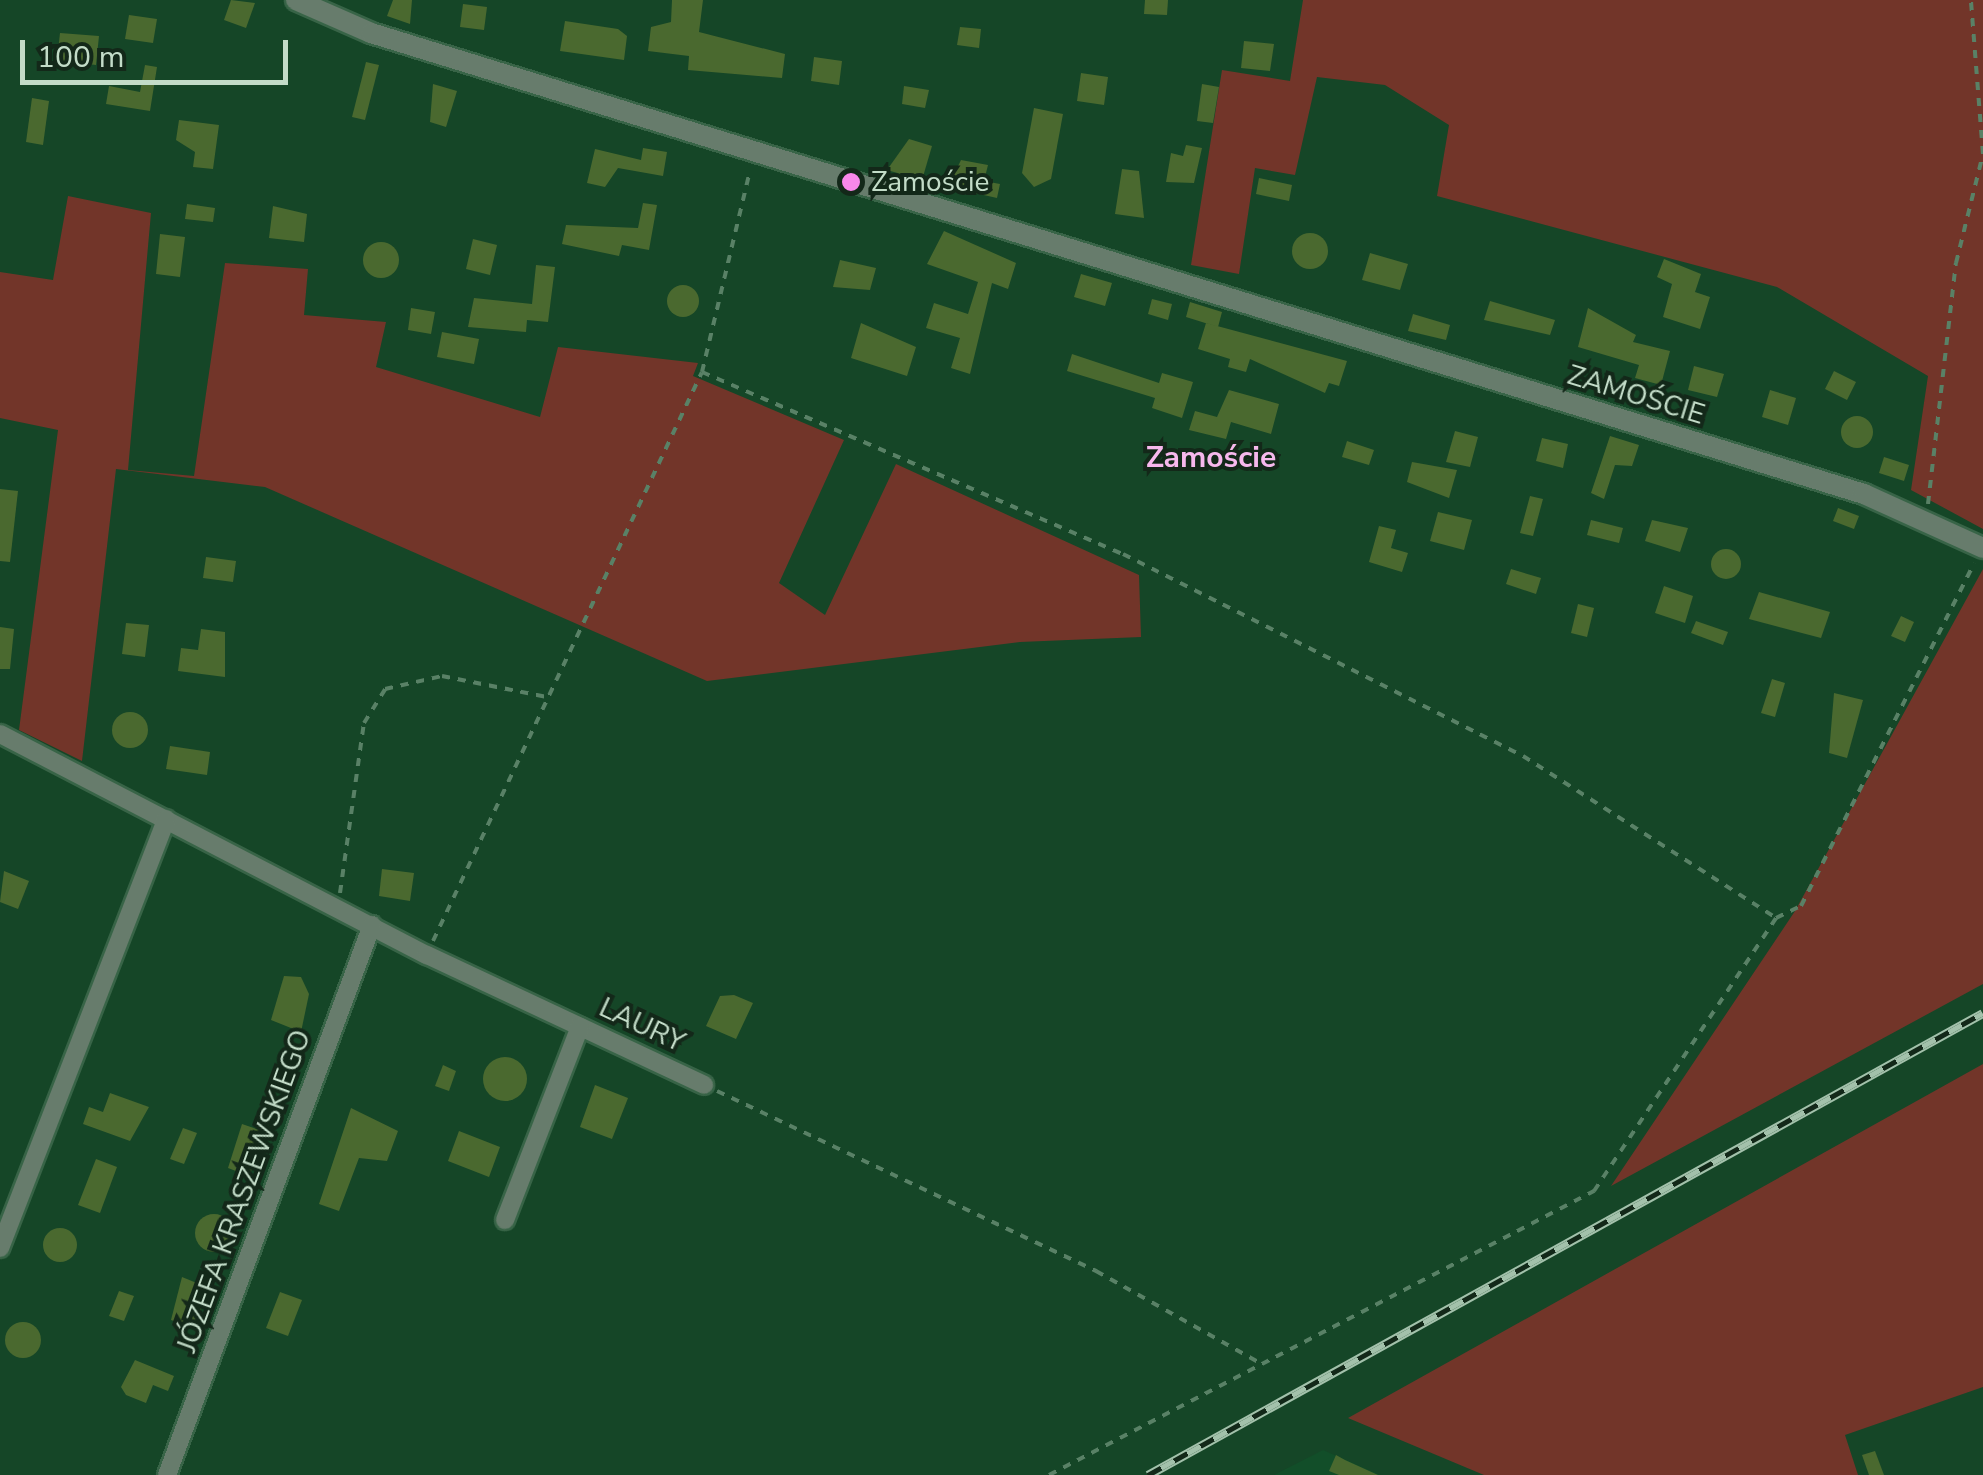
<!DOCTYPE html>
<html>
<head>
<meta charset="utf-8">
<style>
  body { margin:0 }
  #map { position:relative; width:1983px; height:1475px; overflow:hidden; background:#154627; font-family:"Nunito Sans",sans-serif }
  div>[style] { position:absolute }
  .built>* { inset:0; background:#124e29 }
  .green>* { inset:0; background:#723529 }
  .building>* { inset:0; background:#4a692f }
  .round { border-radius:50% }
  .path>* { height:4px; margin-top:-2px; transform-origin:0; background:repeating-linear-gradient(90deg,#598166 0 8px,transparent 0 16px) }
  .roads { filter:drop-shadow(2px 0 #386447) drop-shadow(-2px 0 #386447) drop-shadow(0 2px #386447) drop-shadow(0 -2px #386447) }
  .minor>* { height:18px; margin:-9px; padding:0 9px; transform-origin:9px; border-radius:9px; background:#677c6c }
  .tertiary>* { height:20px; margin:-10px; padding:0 10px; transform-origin:10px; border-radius:10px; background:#677c6c }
  .rail>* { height:9px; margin-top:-4.5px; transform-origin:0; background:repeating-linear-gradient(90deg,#132819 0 15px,#a3c1ab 0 30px); box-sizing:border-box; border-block:2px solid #a3c1ab }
  .dots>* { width:28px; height:28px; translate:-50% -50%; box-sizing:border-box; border:5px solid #132819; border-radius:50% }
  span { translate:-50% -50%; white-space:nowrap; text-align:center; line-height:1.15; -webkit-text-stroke:8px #132819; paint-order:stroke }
  .poi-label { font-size:28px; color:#c3dcc8 }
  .left { translate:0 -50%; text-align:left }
  .street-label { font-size:28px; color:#c3dcc8 }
  .neighbourhood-label { font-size:30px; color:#f7b8ed; font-weight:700 }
  .scale { position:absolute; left:20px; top:40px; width:268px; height:45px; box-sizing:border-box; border:5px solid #c3dcc8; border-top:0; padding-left:12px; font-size:30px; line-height:35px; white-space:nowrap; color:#c3dcc8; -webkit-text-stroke:8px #132819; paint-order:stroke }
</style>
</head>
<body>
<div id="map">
  <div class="built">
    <i style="clip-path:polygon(1323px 1450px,1380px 1475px,1274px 1475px)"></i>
  </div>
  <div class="green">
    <i style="clip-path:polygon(1303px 0,1983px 0,1983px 529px,1911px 490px,1928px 376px,1777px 287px,1437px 196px,1449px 125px,1385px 85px,1317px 77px,1295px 175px,1255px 168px,1239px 274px,1191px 265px,1222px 70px,1290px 81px)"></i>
    <i style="clip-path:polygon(68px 196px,151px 213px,128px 470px,194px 476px,225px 263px,308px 269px,304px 315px,386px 322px,376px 367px,540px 417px,558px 347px,698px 363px,693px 376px,844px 440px,779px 583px,825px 615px,896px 464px,1139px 575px,1141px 637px,1020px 642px,707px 681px,265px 487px,116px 469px,82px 761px,19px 730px,58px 430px,0 418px,0 272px,53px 280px)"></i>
    <i style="clip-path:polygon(1983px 569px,1983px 984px,1611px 1186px,1795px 911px)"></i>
    <i style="clip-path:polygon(1983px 1064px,1983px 1387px,1845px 1435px,1858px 1475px,1484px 1475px,1348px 1418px)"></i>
  </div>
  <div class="building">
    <i style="clip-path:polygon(231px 0,255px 3px,246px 28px,224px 20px)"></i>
    <i style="clip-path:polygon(393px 0,412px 0,410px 24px,387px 16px)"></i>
    <i style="clip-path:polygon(672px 0,703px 0,699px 32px,785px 54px,782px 78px,688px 70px,689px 56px,648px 51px,651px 27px,671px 22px)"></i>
    <i style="clip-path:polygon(1145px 0,1168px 0,1167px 15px,1144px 14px)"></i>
    <i style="clip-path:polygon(463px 4px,487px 7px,484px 30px,460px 27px)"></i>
    <i style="clip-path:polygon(129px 15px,157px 19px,153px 43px,125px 39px)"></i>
    <i style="clip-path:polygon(565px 21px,618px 29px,627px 36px,624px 60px,560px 51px)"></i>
    <i style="clip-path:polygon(960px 27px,981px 29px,979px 48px,957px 45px)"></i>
    <i style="clip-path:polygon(60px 33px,99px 36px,96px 65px,57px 60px)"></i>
    <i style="clip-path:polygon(1244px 41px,1274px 44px,1270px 71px,1241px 68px)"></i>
    <i style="clip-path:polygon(814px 57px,842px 61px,839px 85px,811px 81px)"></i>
    <i style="clip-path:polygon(366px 62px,379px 65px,365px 120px,352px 117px)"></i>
    <i style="clip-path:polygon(145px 65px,157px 67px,150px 111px,106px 104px,109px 86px,140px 92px)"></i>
    <i style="clip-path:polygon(1081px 73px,1108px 77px,1104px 105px,1077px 101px)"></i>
    <i style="clip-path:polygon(433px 84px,457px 91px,446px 127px,430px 122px)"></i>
    <i style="clip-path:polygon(1202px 84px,1219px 87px,1213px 123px,1197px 121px)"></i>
    <i style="clip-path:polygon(904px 86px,929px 90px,925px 108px,902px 104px)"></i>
    <i style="clip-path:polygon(32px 98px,49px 101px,43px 145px,26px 142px)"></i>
    <i style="clip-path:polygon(1034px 108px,1063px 114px,1051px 179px,1034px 187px,1022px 173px)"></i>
    <i style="clip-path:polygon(179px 120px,219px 125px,213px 169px,193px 167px,195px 152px,176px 140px)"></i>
    <i style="clip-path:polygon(909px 139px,932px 146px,922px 180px,887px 170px)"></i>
    <i style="clip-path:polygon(1186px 145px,1202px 148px,1194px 183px,1166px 182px,1171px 153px,1183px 156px)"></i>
    <i style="clip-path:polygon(643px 148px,667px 152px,663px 176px,618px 168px,605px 187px,587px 183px,595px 149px,641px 160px)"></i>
    <i style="clip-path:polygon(961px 160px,988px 165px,984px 181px,1000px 184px,997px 198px,948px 187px)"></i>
    <i style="clip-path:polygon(1122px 169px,1139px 171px,1144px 218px,1115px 214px)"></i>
    <i style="clip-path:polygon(1259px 178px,1292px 185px,1289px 201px,1256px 194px)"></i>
    <i style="clip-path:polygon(643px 203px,657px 205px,649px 250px,622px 245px,619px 256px,562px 244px,566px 225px,638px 228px)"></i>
    <i style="clip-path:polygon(187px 204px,215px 208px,213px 222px,185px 219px)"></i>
    <i style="clip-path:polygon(273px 206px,307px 214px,304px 242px,269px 238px)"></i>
    <i style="clip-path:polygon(944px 231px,1016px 263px,1008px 289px,992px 283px,970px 374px,951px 368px,960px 338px,926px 328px,934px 303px,968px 314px,978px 282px,927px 264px)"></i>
    <i class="round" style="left:1292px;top:233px;width:36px;height:36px"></i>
    <i style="clip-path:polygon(160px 234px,185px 237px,180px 277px,156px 274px)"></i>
    <i style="clip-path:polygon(473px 239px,497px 245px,490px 275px,466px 269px)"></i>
    <i class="round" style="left:363px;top:242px;width:36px;height:36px"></i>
    <i style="clip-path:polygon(1370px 253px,1408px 264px,1400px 290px,1362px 280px)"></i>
    <i style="clip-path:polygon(1664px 259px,1701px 274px,1695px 292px,1710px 297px,1700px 329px,1663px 317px,1672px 284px,1657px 277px)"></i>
    <i style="clip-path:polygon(840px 260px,876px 268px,870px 290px,833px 287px)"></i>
    <i style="clip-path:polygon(536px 265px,555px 267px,548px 322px,527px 320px,526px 332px,468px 327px,474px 298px,532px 304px)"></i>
    <i style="clip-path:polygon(1081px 274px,1112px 283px,1105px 306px,1074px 297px)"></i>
    <i class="round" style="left:667px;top:285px;width:32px;height:32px"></i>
    <i style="clip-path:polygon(1152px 299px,1172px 304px,1168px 320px,1148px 314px)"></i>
    <i style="clip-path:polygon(1490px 301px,1555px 320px,1550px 335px,1484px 320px)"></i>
    <i style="clip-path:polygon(1190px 302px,1222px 312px,1218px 327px,1186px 317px)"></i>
    <i style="clip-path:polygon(411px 308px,435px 312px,431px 334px,408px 330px)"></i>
    <i style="clip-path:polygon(1588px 308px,1636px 335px,1633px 342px,1670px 351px,1661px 385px,1635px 378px,1639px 365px,1578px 347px)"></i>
    <i style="clip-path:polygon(1413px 314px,1450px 325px,1446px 340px,1408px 331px)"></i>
    <i style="clip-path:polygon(861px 323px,916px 347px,907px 376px,851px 358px)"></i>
    <i style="clip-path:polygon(1206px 323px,1347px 361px,1339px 386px,1329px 383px,1325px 393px,1250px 359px,1246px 372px,1228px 367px,1230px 359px,1198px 349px)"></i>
    <i style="clip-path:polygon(442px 332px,479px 339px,474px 364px,437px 357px)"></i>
    <i style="clip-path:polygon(1072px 354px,1159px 383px,1162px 373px,1193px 382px,1182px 418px,1152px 408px,1155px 398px,1067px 371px)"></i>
    <i style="clip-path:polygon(1694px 366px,1724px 374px,1717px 397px,1688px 390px)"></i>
    <i style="clip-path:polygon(1834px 371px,1856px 382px,1847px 400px,1825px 389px)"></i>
    <i style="clip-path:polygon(1229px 390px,1279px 404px,1271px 434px,1231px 422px,1226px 439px,1189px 430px,1195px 411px,1217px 417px)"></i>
    <i style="clip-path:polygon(1770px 390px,1796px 398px,1788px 425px,1762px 417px)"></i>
    <i class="round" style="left:1841px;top:416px;width:32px;height:32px"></i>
    <i style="clip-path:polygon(1455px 431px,1478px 437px,1470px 467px,1446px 462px)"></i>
    <i style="clip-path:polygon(1610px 436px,1639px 445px,1632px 466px,1615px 465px,1604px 499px,1591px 493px)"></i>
    <i style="clip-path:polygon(1542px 438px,1568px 444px,1563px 468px,1536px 461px)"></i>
    <i style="clip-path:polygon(1347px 441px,1374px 450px,1369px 465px,1342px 457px)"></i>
    <i style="clip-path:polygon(1884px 457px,1909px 465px,1904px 481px,1879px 473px)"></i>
    <i style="clip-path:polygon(1412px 462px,1457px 470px,1449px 498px,1407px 482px)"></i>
    <i style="clip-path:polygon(0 489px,18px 491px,10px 562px,0 561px)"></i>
    <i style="clip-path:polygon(1530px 496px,1543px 499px,1533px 536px,1520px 533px)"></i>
    <i style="clip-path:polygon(1838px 508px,1859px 516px,1854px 529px,1833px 521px)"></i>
    <i style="clip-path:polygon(1438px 512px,1472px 520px,1464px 550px,1430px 541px)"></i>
    <i style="clip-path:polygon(1591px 520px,1623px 528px,1619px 543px,1587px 535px)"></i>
    <i style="clip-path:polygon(1652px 520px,1688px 528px,1680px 552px,1645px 541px)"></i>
    <i style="clip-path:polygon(1379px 526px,1396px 530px,1391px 548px,1408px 553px,1402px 572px,1369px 562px)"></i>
    <i class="round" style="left:1711px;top:549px;width:30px;height:30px"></i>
    <i style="clip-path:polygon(206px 557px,236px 561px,233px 582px,203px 578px)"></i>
    <i style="clip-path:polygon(1511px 569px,1541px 578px,1536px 594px,1506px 584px)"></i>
    <i style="clip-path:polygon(1664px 586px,1693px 596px,1685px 623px,1655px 613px)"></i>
    <i style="clip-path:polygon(1759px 592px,1830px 612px,1821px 638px,1749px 619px)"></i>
    <i style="clip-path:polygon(1578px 604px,1594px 608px,1587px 637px,1571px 633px)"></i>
    <i style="clip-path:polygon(1901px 616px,1914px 622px,1905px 642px,1891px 636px)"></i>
    <i style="clip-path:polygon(1696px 621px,1728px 632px,1723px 645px,1691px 633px)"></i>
    <i style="clip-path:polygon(126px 623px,149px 625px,145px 657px,122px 654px)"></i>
    <i style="clip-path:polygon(0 627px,14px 629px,10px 669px,0 669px)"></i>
    <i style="clip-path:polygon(201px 629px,225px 632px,225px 677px,178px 671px,181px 648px,198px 650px)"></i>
    <i style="clip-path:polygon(1772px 679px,1785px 683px,1775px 717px,1761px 713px)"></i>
    <i style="clip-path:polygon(1834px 693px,1863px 700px,1847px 758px,1829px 753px)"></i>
    <i class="round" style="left:112px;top:712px;width:36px;height:36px"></i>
    <i style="clip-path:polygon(170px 746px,210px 752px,207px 775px,166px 769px)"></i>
    <i style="clip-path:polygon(382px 869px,414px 873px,410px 901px,379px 896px)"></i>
    <i style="clip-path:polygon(4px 871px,29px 881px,18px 909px,0 902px)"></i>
    <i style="clip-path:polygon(284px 976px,301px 977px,309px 994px,301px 1032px,271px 1020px)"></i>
    <i style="clip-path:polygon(734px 995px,753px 1003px,736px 1039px,706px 1026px,720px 996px)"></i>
    <i class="round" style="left:483px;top:1057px;width:44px;height:44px"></i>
    <i style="clip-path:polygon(443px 1065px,456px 1071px,449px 1091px,435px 1086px)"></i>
    <i style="clip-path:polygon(595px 1085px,628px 1098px,612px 1139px,580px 1127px)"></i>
    <i style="clip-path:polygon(110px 1093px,149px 1107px,130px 1141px,83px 1124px,89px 1107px,103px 1112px)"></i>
    <i style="clip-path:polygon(351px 1108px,398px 1131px,387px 1161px,359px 1158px,339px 1211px,319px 1204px)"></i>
    <i style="clip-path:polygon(242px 1124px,268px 1133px,249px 1176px,228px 1168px)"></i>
    <i style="clip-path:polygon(183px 1128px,197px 1133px,184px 1164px,170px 1159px)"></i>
    <i style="clip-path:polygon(459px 1131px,500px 1147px,489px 1177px,448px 1161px)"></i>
    <i style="clip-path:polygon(96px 1159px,117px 1167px,100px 1213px,78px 1205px)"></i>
    <i class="round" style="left:195px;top:1214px;width:38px;height:38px"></i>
    <i class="round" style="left:43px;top:1228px;width:34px;height:34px"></i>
    <i style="clip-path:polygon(182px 1277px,209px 1288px,194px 1328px,171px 1320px)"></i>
    <i style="clip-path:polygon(119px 1291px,134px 1296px,124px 1321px,109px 1316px)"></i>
    <i style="clip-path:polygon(280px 1292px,302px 1300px,288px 1336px,266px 1328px)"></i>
    <i class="round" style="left:5px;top:1322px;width:36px;height:36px"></i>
    <i style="clip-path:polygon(135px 1360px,174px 1376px,168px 1391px,153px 1385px,146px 1403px,126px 1395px,121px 1387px)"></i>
    <i style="clip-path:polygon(1875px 1451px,1884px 1475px,1869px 1475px,1862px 1455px)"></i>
    <i style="clip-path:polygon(1336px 1455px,1345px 1460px,1378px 1475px,1339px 1475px,1329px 1471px)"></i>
  </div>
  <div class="path">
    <i style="left:702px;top:372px;width:459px;rotate:23.4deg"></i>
    <i style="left:1123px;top:554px;width:448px;rotate:26.8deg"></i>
    <i style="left:1523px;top:756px;width:299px;rotate:32.6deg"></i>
    <i style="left:1928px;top:504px;width:243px;rotate:-83.4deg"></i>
    <i style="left:1956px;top:263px;width:112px;rotate:-76.1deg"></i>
    <i style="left:1983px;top:154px;width:154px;rotate:-94.5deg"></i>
    <i style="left:340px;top:893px;width:172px;rotate:-82deg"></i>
    <i style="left:364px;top:723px;width:40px;rotate:-58deg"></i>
    <i style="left:385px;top:689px;width:58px;rotate:-12.8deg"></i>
    <i style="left:442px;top:676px;width:107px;rotate:11.3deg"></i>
    <i style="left:433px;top:941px;width:629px;rotate:-64.7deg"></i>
    <i style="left:702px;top:372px;width:207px;rotate:-76.6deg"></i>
    <i style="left:717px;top:1091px;width:420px;rotate:25.4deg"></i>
    <i style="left:1096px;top:1271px;width:190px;rotate:29.3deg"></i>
    <i style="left:1049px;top:1475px;width:615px;rotate:-27.52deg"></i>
    <i style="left:1594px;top:1191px;width:328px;rotate:-56.3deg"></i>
    <i style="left:1776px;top:918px;width:28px;rotate:-26deg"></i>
    <i style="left:1801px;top:906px;width:384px;rotate:-63.2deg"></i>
  </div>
  <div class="roads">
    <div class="minor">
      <i style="left:0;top:734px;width:481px;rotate:27.4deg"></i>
      <i style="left:427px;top:955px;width:306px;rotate:25.1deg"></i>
      <i style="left:505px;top:1220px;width:207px;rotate:-68.8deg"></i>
      <i style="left:0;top:1248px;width:460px;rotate:-68.8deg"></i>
      <i style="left:167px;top:1475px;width:587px;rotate:-69.56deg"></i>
    </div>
    <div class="tertiary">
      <i style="left:296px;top:0;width:82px;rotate:23.7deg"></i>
      <i style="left:371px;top:33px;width:1563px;rotate:17.16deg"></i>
      <i style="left:1864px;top:494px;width:131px;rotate:24.4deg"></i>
    </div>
  </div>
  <div class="rail">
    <i style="left:1148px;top:1475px;width:954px;rotate:-28.96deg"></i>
  </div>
  <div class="dots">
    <i style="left:851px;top:182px;background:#f888ea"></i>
  </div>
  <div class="poi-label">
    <span class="left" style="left:871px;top:182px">Zamoście</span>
  </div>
  <div class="street-label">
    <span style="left:1636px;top:395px;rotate:17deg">ZAMOŚCIE</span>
    <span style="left:642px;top:1025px;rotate:25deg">LAURY</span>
    <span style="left:244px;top:1191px;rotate:-70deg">JÓZEFA KRASZEWSKIEGO</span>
  </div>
  <div class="neighbourhood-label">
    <span style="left:1211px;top:458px">Zamoście</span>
  </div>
  <div class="scale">100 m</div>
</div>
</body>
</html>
